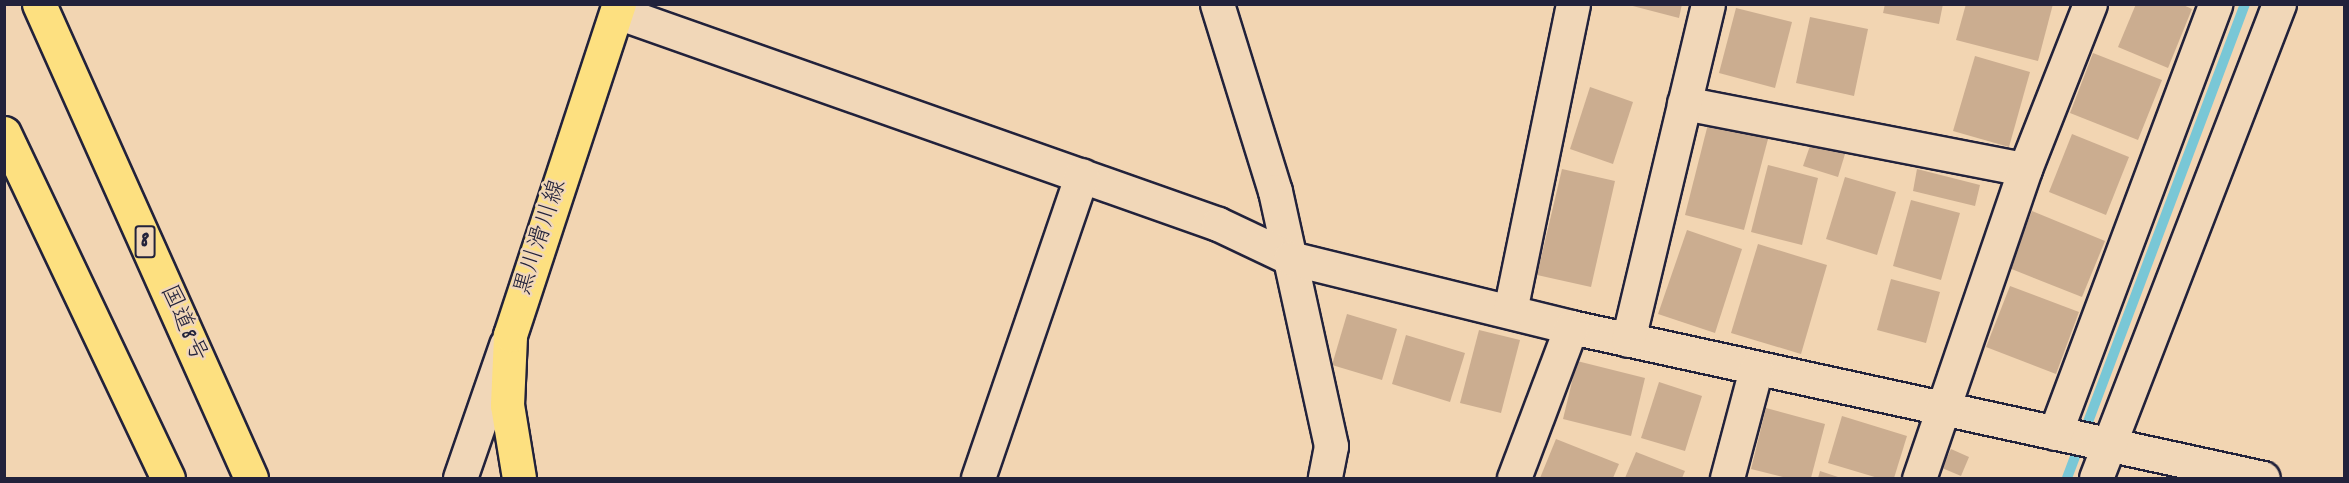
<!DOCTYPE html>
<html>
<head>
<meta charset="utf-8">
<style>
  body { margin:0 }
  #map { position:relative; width:2349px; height:483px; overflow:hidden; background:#f2d5b2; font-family:Dekko,"Klee One",sans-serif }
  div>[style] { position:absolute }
  .stream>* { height:10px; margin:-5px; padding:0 5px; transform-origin:5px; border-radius:5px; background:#79c7d6 }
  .building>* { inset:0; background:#cbad90 }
  .roads { filter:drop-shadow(2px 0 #22223b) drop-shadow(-2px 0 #22223b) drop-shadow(0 2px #22223b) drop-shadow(0 -2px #22223b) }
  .minor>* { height:33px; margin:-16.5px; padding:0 16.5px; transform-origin:16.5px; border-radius:16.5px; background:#f1d7b8 }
  .major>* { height:33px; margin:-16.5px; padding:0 16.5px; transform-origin:16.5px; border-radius:16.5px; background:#fde080 }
  .highway>* { height:33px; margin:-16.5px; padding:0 16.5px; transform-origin:16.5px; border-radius:16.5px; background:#fde080 }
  span { translate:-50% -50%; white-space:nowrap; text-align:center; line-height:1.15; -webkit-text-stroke:5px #f1d7b8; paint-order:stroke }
  .shield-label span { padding:2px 4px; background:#f1d7b8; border:2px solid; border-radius:4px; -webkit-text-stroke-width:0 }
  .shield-label { font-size:22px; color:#22223b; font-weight:700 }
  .street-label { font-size:24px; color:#22223b }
  .frame { position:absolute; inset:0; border:6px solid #22223b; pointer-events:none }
</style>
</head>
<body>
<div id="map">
  <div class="stream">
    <i style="left:2067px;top:478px;width:506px;rotate:-69.42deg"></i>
  </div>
  <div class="building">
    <i style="clip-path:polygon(1625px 4px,1682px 4px,1679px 18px)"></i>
    <i style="clip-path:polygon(1885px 4px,1943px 4px,1939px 24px,1883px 13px)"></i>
    <i style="clip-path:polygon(1966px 4px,2053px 4px,2038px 61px,1956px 40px)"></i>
    <i style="clip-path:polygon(2136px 4px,2181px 4px,2192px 9px,2168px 68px,2118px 47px)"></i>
    <i style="clip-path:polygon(1736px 8px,1792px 22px,1775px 88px,1719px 73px)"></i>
    <i style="clip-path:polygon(1810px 17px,1868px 29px,1854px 96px,1796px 83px)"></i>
    <i style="clip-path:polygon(2093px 53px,2162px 80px,2138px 140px,2070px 113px)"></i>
    <i style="clip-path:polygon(1975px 56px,2030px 72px,2009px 147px,1953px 131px)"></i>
    <i style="clip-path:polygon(1590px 87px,1633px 102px,1613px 164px,1570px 149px)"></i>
    <i style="clip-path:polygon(1708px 124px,1768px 139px,1744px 230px,1685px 215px)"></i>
    <i style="clip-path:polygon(2072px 134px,2129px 157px,2106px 215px,2049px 192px)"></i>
    <i style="clip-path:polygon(1811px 143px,1845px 154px,1838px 177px,1803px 166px)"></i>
    <i style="clip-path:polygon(1768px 165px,1818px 178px,1802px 245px,1751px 232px)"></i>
    <i style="clip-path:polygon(1562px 169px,1615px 181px,1591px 287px,1537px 275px)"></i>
    <i style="clip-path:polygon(1917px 169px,1980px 185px,1975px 206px,1913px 191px)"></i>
    <i style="clip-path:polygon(1845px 177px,1896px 192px,1877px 255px,1826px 239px)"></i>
    <i style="clip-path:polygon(1911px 200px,1960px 213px,1941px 280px,1893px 266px)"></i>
    <i style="clip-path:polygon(2032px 211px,2105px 241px,2082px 297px,2009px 268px)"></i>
    <i style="clip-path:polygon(1687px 230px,1742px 249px,1715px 333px,1658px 314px)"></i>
    <i style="clip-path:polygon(1758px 244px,1827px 265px,1801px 354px,1731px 333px)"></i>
    <i style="clip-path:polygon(1891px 279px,1940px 292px,1926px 343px,1877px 330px)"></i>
    <i style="clip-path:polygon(2010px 286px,2079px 312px,2056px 374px,1986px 347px)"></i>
    <i style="clip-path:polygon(1347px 314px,1397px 329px,1382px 380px,1332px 365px)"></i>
    <i style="clip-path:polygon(1479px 330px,1520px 340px,1501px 413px,1460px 403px)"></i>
    <i style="clip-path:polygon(1406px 335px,1465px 353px,1450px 402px,1392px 384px)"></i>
    <i style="clip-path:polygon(1577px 361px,1645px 378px,1631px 436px,1563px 419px)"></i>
    <i style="clip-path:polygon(1659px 382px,1702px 396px,1685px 451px,1641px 438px)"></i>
    <i style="clip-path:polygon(1766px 408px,1825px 424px,1811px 478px,1787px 478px,1751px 469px)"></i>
    <i style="clip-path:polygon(1842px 416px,1907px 436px,1894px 478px,1878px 478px,1828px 463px)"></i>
    <i style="clip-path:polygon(1556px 439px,1619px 464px,1613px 478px,1540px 478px)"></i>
    <i style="clip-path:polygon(1951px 449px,1969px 457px,1961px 476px,1942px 468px)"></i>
    <i style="clip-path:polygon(1636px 452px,1685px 471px,1682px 478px,1625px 478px)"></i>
    <i style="clip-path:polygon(1820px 471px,1841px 478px,1818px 478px)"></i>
  </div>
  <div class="roads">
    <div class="minor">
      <i style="left:1217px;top:4px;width:196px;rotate:72.8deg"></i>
      <i style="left:1275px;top:191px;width:261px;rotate:77.6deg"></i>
      <i style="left:1331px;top:446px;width:33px;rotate:101deg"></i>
      <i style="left:617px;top:12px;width:637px;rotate:19.43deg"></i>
      <i style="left:1218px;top:224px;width:80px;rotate:25.3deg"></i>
      <i style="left:1290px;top:258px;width:289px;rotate:13.8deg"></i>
      <i style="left:1571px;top:327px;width:708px;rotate:12.31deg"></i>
      <i style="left:1684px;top:103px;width:347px;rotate:11deg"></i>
      <i style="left:2025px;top:169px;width:327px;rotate:108.9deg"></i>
      <i style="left:2025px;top:169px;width:177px;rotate:-68.5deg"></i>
      <i style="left:1510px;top:311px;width:313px;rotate:-78.4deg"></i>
      <i style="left:1628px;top:340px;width:345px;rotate:-76.6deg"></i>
      <i style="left:2055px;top:433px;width:458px;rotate:-69.5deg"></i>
      <i style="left:460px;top:478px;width:141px;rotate:-70.9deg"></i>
      <i style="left:978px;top:478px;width:320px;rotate:-71.1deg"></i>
      <i style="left:1514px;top:478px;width:161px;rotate:-69.3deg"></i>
      <i style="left:1727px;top:478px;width:113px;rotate:-75.1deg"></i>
      <i style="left:2096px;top:478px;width:508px;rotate:-68.89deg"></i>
    </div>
    <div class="major">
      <i style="left:519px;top:478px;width:74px;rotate:-99.3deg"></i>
      <i style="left:507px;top:405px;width:70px;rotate:-87.5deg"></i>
      <i style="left:510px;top:335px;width:348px;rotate:-71.8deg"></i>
    </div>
    <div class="highway">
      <i style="left:39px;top:4px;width:519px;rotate:65.9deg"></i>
      <i style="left:4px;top:133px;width:382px;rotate:64.6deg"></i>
    </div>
  </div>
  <div class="shield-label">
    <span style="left:145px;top:242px">8</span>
  </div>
  <div class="street-label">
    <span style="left:542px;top:238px;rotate:-72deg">黒川滑川線</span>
    <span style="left:182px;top:324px;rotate:66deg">国道8号</span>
  </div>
  <div class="frame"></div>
</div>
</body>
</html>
